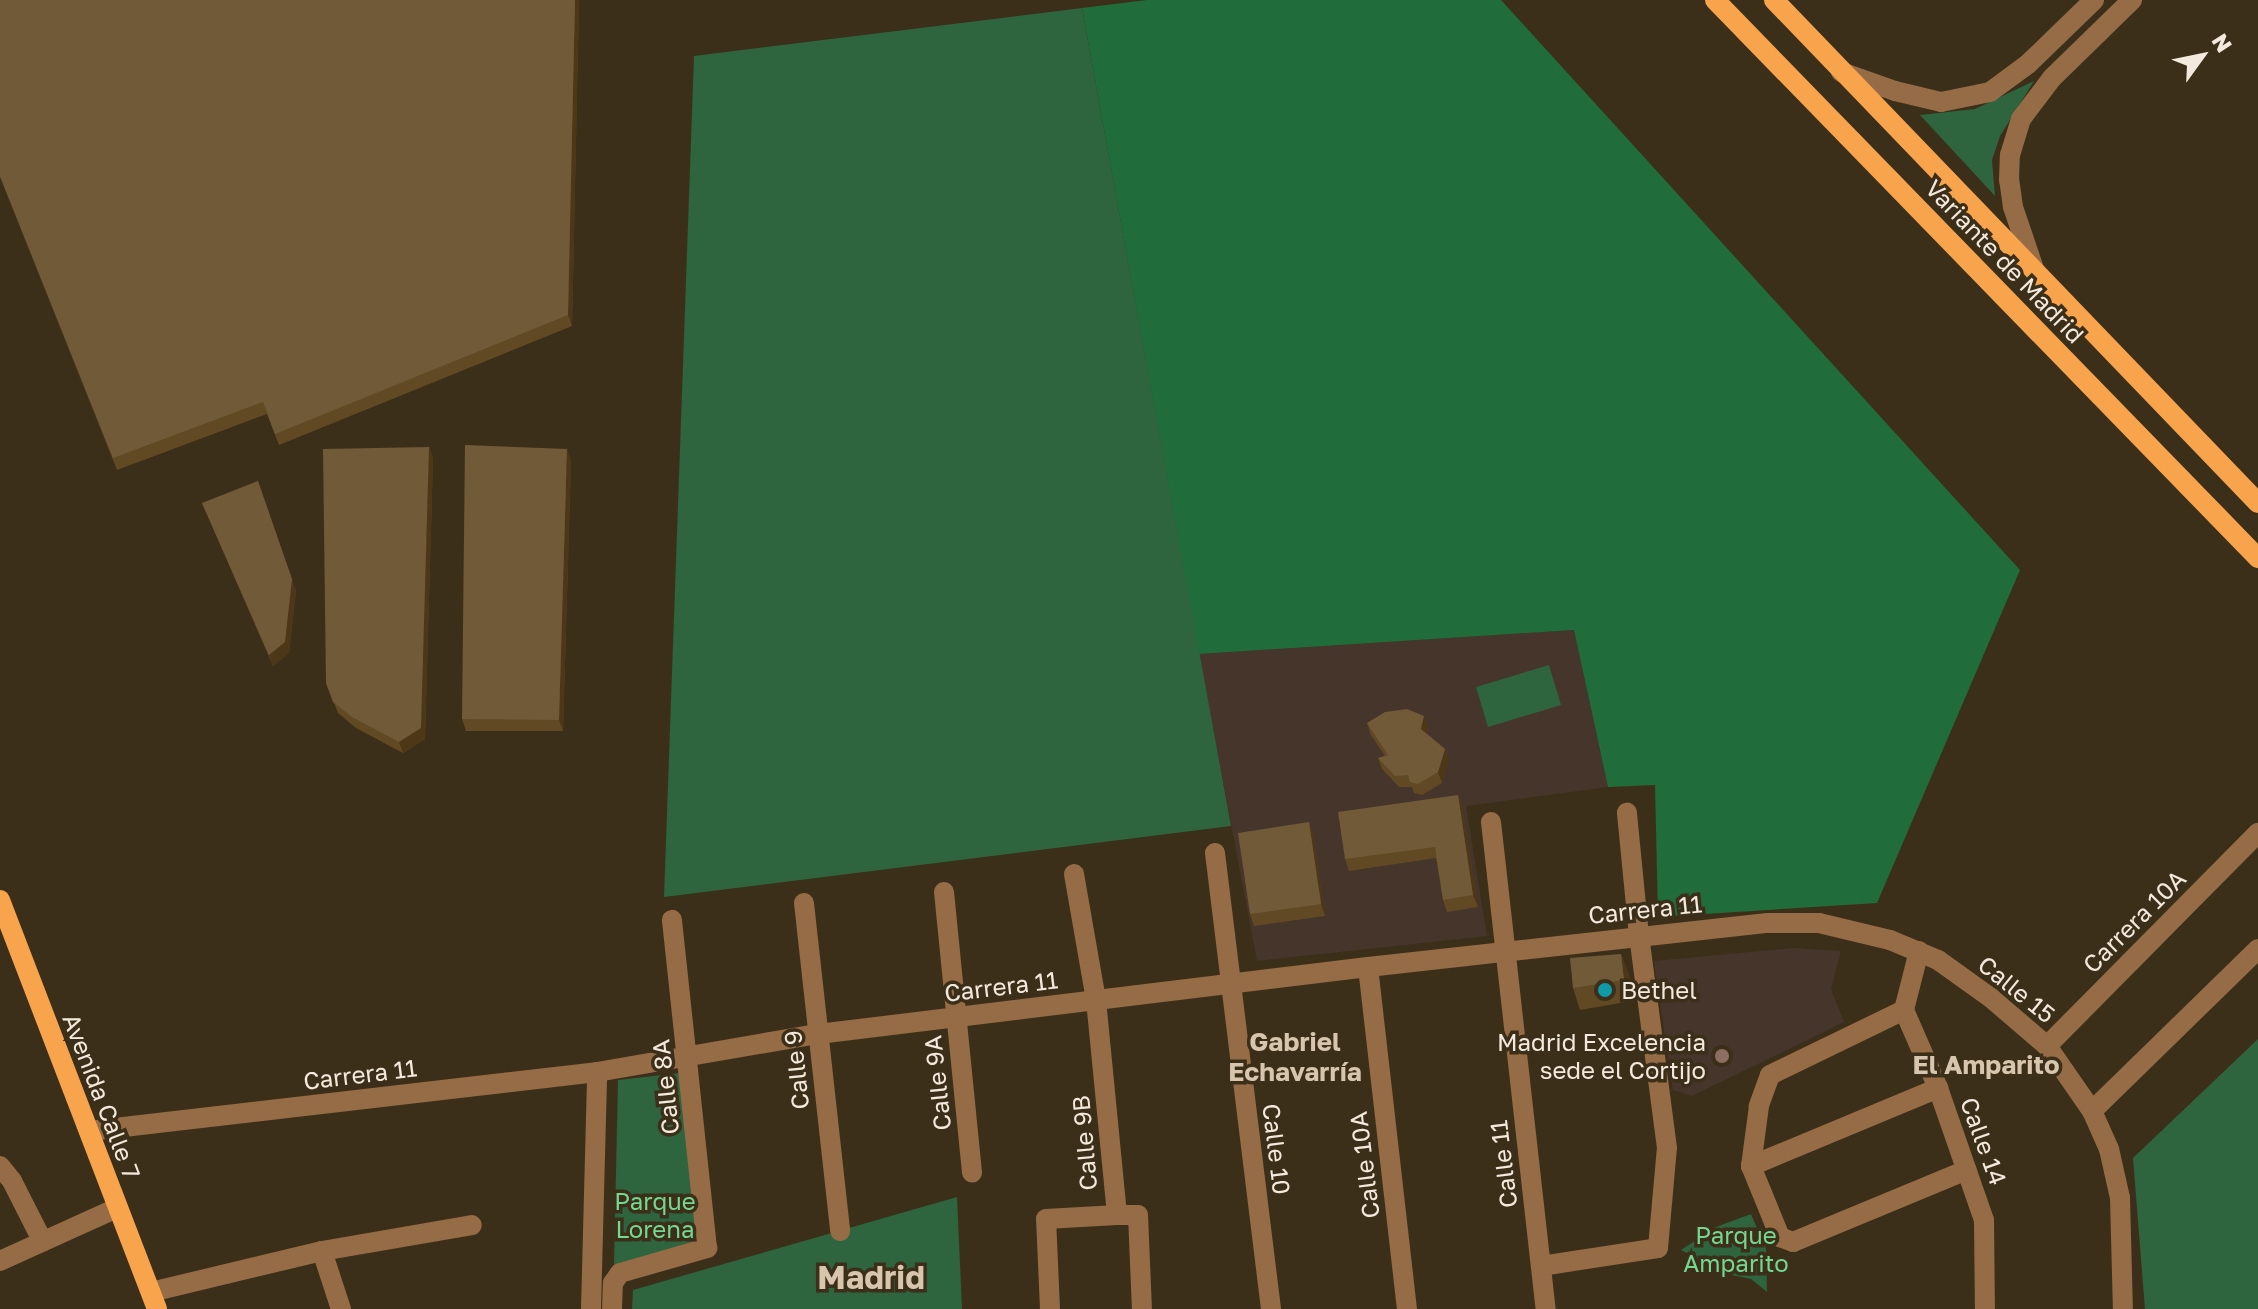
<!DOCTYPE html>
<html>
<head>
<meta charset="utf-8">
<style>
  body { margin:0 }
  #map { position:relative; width:2258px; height:1309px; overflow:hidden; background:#3c2f19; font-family:"Golos Text",sans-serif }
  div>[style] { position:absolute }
  .education>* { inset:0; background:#46352b }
  .green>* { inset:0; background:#2e643e }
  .forest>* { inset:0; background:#206c3b }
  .minor>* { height:20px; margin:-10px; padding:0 10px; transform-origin:10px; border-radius:10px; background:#956c45 }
  .major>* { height:20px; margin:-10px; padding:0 10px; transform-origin:10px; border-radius:10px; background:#f8a44c }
  .wall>* { inset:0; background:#614924 }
  .shaded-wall>* { inset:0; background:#4c3717 }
  .building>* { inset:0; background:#715a38 }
  .dots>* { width:22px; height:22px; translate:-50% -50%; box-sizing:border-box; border:4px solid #3c2f19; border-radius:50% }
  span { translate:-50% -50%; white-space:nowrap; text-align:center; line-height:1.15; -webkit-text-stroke:7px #3c2f19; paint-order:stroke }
  .street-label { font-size:24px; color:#f3eadd }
  .poi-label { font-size:24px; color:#f3eadd }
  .left { translate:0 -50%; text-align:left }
  .right { translate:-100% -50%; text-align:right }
  .park-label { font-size:24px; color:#75d891 }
  .neighbourhood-label { font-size:26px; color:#d7c6ad; font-weight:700 }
  .district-label { font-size:32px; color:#d7c6ad; font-weight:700 }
  .north { position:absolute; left:2162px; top:16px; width:80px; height:80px; -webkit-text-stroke:6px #3c2f19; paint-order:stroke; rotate:57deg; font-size:22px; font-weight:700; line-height:32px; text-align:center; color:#f3eadd }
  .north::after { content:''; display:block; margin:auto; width:28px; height:36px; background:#f3eadd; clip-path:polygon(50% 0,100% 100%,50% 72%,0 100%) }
</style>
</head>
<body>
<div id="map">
  <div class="education">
    <i style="clip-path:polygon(1574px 630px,1608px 787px,1466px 806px,1487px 936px,1257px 961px,1199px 654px)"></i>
    <i style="clip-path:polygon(1793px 948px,1841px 951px,1831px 989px,1844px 1022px,1692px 1096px,1673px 1090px,1654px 961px)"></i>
  </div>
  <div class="green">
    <i style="clip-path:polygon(1082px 8px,1231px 826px,664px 897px,694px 56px)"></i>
    <i style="clip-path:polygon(2034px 81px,2000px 136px,1992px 160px,1995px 196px,1920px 115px,1975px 109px)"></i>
    <i style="clip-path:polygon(1549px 665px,1561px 705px,1488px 727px,1476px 687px)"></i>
    <i style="clip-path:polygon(2258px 1039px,2258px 1309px,2145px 1309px,2133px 1158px)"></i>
    <i style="clip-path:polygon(680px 1073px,699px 1249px,614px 1265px,618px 1080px)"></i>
    <i style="clip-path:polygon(957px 1197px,962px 1309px,632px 1309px,633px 1290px)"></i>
    <i style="clip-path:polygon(1751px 1214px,1766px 1249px,1767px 1292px,1751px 1279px,1727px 1274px,1681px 1250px,1716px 1227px)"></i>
  </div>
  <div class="forest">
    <i style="clip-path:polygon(1147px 0,1501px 0,2020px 570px,1877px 903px,1658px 917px,1655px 785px,1608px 787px,1574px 630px,1199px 654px,1082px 8px)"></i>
  </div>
  <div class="minor">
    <i style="left:1841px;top:72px;width:57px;rotate:19.4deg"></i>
    <i style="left:1895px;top:91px;width:47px;rotate:13.4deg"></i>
    <i style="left:1941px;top:102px;width:50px;rotate:-11.5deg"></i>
    <i style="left:1990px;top:92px;width:47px;rotate:-36.4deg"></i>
    <i style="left:2028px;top:64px;width:92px;rotate:-44.1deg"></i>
    <i style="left:2035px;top:272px;width:69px;rotate:-108.7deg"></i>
    <i style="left:2013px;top:207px;width:27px;rotate:-98deg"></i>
    <i style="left:2009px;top:180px;width:25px;rotate:-88deg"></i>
    <i style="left:2010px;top:155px;width:38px;rotate:-73deg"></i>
    <i style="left:2021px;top:119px;width:51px;rotate:-52.9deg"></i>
    <i style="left:2052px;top:78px;width:112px;rotate:-44.3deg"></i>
    <i style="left:1491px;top:822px;width:490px;rotate:83.6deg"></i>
    <i style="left:1215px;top:853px;width:459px;rotate:83deg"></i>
    <i style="left:1074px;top:874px;width:128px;rotate:80.1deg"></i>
    <i style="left:1096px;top:1000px;width:216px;rotate:84.4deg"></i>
    <i style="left:944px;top:892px;width:282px;rotate:84.3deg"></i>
    <i style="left:804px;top:903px;width:330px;rotate:83.7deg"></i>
    <i style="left:1919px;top:951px;width:61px;rotate:104.3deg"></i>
    <i style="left:1904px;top:1010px;width:85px;rotate:66.4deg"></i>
    <i style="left:1938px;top:1088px;width:140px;rotate:70.8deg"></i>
    <i style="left:1984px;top:1220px;width:89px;rotate:89.4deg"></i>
    <i style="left:1368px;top:967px;width:344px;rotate:83.5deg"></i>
    <i style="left:1904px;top:1010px;width:149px;rotate:154.1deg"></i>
    <i style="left:1770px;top:1075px;width:33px;rotate:110deg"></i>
    <i style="left:1759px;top:1106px;width:61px;rotate:97.6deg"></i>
    <i style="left:1751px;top:1166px;width:77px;rotate:67.8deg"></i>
    <i style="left:1780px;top:1237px;width:14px;rotate:21deg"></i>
    <i style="left:1793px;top:1242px;width:188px;rotate:-22.5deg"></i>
    <i style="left:2047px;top:1046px;width:300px;rotate:-45.3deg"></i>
    <i style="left:2092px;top:1111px;width:232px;rotate:-44.3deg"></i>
    <i style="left:89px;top:1131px;width:511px;rotate:-6.62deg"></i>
    <i style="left:597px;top:1072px;width:224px;rotate:-9.8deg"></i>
    <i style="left:818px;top:1034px;width:554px;rotate:-6.95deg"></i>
    <i style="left:1368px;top:967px;width:402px;rotate:-6.3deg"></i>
    <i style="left:1768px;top:923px;width:51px"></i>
    <i style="left:1819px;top:923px;width:73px;rotate:13.5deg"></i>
    <i style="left:1890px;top:940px;width:52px;rotate:22.6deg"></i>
    <i style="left:1938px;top:960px;width:65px;rotate:35.6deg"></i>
    <i style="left:1991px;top:998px;width:74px;rotate:40.6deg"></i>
    <i style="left:2047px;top:1046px;width:79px;rotate:55.3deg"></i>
    <i style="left:2092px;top:1111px;width:42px;rotate:65.9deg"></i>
    <i style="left:2109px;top:1149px;width:50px;rotate:77.3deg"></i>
    <i style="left:2120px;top:1198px;width:111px;rotate:88.5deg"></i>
    <i style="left:0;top:1166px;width:19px;rotate:51deg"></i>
    <i style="left:12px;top:1181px;width:68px;rotate:63.1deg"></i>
    <i style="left:1751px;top:1166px;width:203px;rotate:-22.6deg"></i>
    <i style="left:322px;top:1251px;width:61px;rotate:71.9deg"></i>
    <i style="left:0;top:1261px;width:128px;rotate:-24.4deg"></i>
    <i style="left:1541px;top:1266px;width:118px;rotate:-8.7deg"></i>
    <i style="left:1658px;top:1248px;width:100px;rotate:-84.9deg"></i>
    <i style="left:1667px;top:1148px;width:214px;rotate:-97.5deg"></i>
    <i style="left:1639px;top:936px;width:124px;rotate:-95.6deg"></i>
    <i style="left:151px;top:1292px;width:176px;rotate:-13.5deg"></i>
    <i style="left:322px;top:1251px;width:152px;rotate:-9.8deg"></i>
    <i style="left:591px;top:1309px;width:237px;rotate:-88.5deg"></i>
    <i style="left:612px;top:1309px;width:26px;rotate:-88deg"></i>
    <i style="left:613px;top:1283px;width:12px;rotate:-55deg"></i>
    <i style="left:620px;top:1273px;width:91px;rotate:-16deg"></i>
    <i style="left:707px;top:1248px;width:330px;rotate:-96.1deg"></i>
    <i style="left:1050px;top:1309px;width:90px;rotate:-92.5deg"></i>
    <i style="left:1046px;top:1219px;width:71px;rotate:-3.2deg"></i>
    <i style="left:1117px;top:1215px;width:21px"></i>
    <i style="left:1138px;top:1215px;width:94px;rotate:87.6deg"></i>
  </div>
  <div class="major">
    <i style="left:1715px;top:0;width:779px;rotate:45.78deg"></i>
    <i style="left:1774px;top:0;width:698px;rotate:46.1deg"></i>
    <i style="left:0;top:900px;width:438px;rotate:69deg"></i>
  </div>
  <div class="wall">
    <i style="clip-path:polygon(0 0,579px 0,572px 326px,279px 445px,267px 414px,117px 470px,0 177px)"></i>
    <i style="clip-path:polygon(429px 447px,433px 458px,425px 739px,403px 753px,356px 728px,338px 713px,326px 683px)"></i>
    <i style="clip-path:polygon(571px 460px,563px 731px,466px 731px,462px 719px)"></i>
    <i style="clip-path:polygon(202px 503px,296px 590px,289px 653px,273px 666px)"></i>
    <i style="clip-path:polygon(1367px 723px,1428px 727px,1427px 734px,1445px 749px,1449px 760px,1442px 783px,1422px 795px,1414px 793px,1412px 787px,1399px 787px,1382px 769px,1378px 758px,1385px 756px,1371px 735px)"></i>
    <i style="clip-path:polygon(1458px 795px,1462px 807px,1478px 907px,1447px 912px,1443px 900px,1436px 858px,1349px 871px,1345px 859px)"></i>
    <i style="clip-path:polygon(1309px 822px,1313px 834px,1325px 916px,1254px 926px,1250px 914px)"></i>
    <i style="clip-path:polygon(1621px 954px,1629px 975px,1632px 1001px,1580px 1010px,1573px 988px)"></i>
  </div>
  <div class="shaded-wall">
    <i style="clip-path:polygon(575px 0,579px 0,572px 326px,568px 315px)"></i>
    <i style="clip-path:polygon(429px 447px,433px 458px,425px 739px,403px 753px,399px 742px)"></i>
    <i style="clip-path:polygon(567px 449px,571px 460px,563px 731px,559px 720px)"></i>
    <i style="clip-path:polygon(258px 481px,296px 590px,289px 653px,273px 666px,269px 655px)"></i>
    <i style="clip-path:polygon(1424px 716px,1428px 727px,1426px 741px,1421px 729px)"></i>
    <i style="clip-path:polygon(1445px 749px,1449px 760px,1442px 783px,1438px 772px)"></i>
    <i style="clip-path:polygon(1458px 795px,1462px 807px,1478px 907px,1473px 895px)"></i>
    <i style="clip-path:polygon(1309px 822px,1313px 834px,1325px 916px,1321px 904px)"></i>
    <i style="clip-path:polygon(1621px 954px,1629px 975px,1632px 1001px,1624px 980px)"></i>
  </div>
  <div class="building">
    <i style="clip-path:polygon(0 0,575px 0,568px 315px,275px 434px,263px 402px,113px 458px,0 176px)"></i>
    <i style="clip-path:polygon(465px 445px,567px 449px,559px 720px,462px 719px)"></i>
    <i style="clip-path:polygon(429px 447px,421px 728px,399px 742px,352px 717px,333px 702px,326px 683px,323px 449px)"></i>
    <i style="clip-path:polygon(258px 481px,292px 579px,285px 642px,269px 655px,202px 503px)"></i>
    <i style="clip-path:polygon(1407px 709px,1424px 716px,1421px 729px,1445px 749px,1438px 772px,1418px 784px,1410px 782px,1408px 775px,1395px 776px,1378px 758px,1388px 755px,1367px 723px,1385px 712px)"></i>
    <i style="clip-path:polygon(1458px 795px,1473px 895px,1443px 900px,1435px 847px,1345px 859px,1338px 812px)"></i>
    <i style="clip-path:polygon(1309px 822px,1321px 904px,1250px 914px,1238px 833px)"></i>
    <i style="clip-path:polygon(1621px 954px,1624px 980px,1573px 988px,1570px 958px)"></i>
  </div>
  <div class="dots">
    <i style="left:1605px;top:990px;background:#0f9aa8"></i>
    <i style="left:1722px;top:1056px;background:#8d6e63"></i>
  </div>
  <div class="street-label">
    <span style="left:2005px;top:261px;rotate:46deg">Variante de Madrid</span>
    <span style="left:1645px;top:909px;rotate:-6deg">Carrera 11</span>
    <span style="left:2134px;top:921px;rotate:-45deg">Carrera 10A</span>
    <span style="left:1001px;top:986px;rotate:-7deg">Carrera 11</span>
    <span style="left:2017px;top:989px;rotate:39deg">Calle 15</span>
    <span style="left:796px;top:1070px;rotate:-96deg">Calle 9</span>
    <span style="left:360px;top:1074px;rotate:-7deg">Carrera 11</span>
    <span style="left:937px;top:1083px;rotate:-96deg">Calle 9A</span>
    <span style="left:665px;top:1087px;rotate:-96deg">Calle 8A</span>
    <span style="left:102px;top:1096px;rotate:69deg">Avenida Calle 7</span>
    <span style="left:1984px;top:1141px;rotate:70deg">Calle 14</span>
    <span style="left:1084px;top:1143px;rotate:-95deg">Calle 9B</span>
    <span style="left:1277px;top:1149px;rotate:83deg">Calle 10</span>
    <span style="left:1503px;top:1164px;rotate:-97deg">Calle 11</span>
    <span style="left:1364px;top:1165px;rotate:-97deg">Calle 10A</span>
  </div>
  <div class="poi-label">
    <span class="left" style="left:1621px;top:990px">Bethel</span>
    <span class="right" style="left:1706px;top:1056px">Madrid Excelencia<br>sede el Cortijo</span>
  </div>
  <div class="park-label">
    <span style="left:655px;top:1215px">Parque<br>Lorena</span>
    <span style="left:1736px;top:1249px">Parque<br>Amparito</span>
  </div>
  <div class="neighbourhood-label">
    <span style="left:1295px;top:1057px">Gabriel<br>Echavarría</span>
    <span style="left:1986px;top:1065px">El Amparito</span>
  </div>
  <div class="district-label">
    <span style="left:871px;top:1277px">Madrid</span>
  </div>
  <div class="north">N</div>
</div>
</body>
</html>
